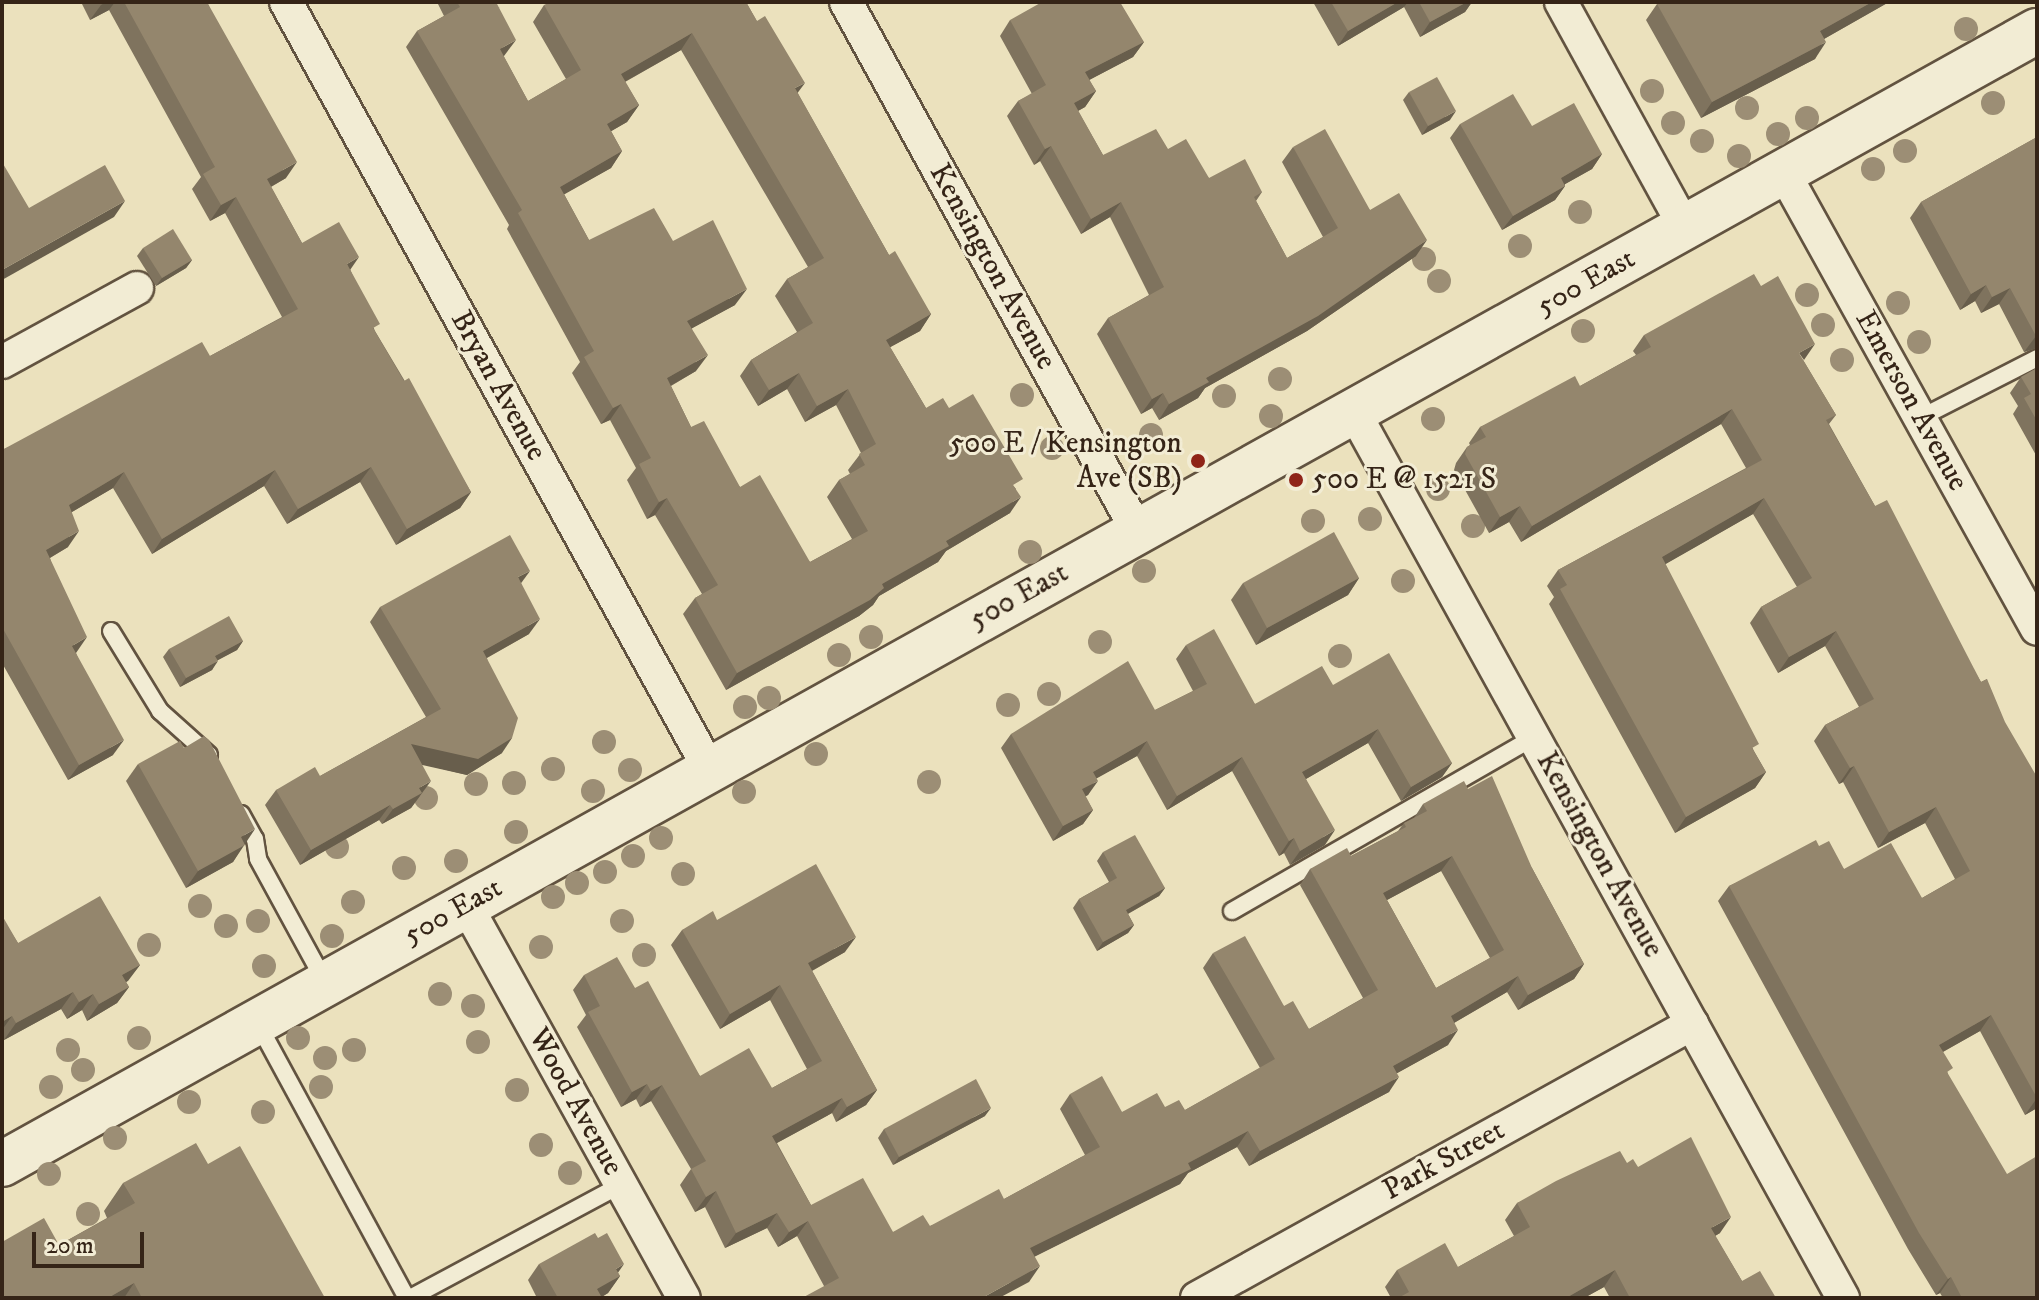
<!DOCTYPE html>
<html>
<head>
<meta charset="utf-8">
<style>
  body { margin:0 }
  #map { position:relative; width:2039px; height:1300px; overflow:hidden; background:#ebe1bd; font-family:"IM FELL DW Pica",serif }
  div>[style] { position:absolute }
  .roads { filter:drop-shadow(2px 0 #625340) drop-shadow(-2px 0 #625340) drop-shadow(0 2px #625340) drop-shadow(0 -2px #625340) }
  .lane>* { height:16px; margin:-8px; padding:0 8px; transform-origin:8px; border-radius:8px; background:#f2ecd4 }
  .street>* { height:32px; margin:-16px; padding:0 16px; transform-origin:16px; border-radius:16px; background:#f2ecd4 }
  .secondary>* { height:44px; margin:-22px; padding:0 22px; transform-origin:22px; border-radius:22px; background:#f2ecd4 }
  .trees>* { width:24px; height:24px; margin:-12px; border-radius:50%; background:#9c8e75 }
  .wall>* { inset:0; background:#7f735e }
  .shaded-wall>* { inset:0; background:#685e4c }
  .building>* { inset:0; background:#94866d }
  .dots>* { width:22px; height:22px; translate:-50% -50%; box-sizing:border-box; border:4px solid #f2ecd4; border-radius:50% }
  span { translate:-50% -50%; white-space:nowrap; text-align:center; line-height:1.15; -webkit-text-stroke:6px #f2ecd4; paint-order:stroke }
  .street-label { font-size:30px; color:#352417 }
  .poi-label { font-size:30px; color:#352417 }
  .right { translate:-100% -50%; text-align:right }
  .left { translate:0 -50%; text-align:left }
  .frame { position:absolute; inset:0; border:4px solid #352417; pointer-events:none }
  .scale { position:absolute; left:32px; top:1232px; width:112px; height:36px; box-sizing:border-box; border:4px solid #352417; border-top:0; padding-left:10px; font-size:24px; line-height:28px; white-space:nowrap; color:#352417; -webkit-text-stroke:6px #f2ecd4; paint-order:stroke }
</style>
</head>
<body>
<div id="map">
  <div class="roads">
    <div class="lane">
      <i style="left:1920px;top:418px;width:131px;rotate:-27.1deg"></i>
      <i style="left:111px;top:631px;width:94px;rotate:58.5deg"></i>
      <i style="left:160px;top:711px;width:66px;rotate:41.9deg"></i>
      <i style="left:241px;top:814px;width:29px;rotate:61deg"></i>
      <i style="left:255px;top:839px;width:20px;rotate:81deg"></i>
      <i style="left:258px;top:859px;width:140px;rotate:61.4deg"></i>
      <i style="left:1232px;top:911px;width:349px;rotate:-29.9deg"></i>
      <i style="left:257px;top:1022px;width:314px;rotate:61.5deg"></i>
      <i style="left:410px;top:1298px;width:239px;rotate:-28.2deg"></i>
    </div>
    <div class="street">
      <i style="left:286px;top:2px;width:877px;rotate:61.1deg"></i>
      <i style="left:846px;top:2px;width:605px;rotate:61.15deg"></i>
      <i style="left:1561px;top:2px;width:258px;rotate:61.2deg"></i>
      <i style="left:1784px;top:173px;width:521px;rotate:60.98deg"></i>
      <i style="left:2px;top:362px;width:154px;rotate:-28.7deg"></i>
      <i style="left:1354px;top:412px;width:1012px;rotate:61.1deg"></i>
      <i style="left:466px;top:905px;width:449px;rotate:61deg"></i>
      <i style="left:1197px;top:1298px;width:566px;rotate:-28.97deg"></i>
    </div>
    <div class="secondary">
      <i style="left:2px;top:1164px;width:2329px;rotate:-29.11deg"></i>
    </div>
  </div>
  <div class="trees">
    <i style="left:1966px;top:29px"></i>
    <i style="left:1652px;top:91px"></i>
    <i style="left:1993px;top:103px"></i>
    <i style="left:1747px;top:108px"></i>
    <i style="left:1807px;top:118px"></i>
    <i style="left:1673px;top:123px"></i>
    <i style="left:1778px;top:134px"></i>
    <i style="left:1702px;top:141px"></i>
    <i style="left:1905px;top:151px"></i>
    <i style="left:1739px;top:156px"></i>
    <i style="left:1873px;top:169px"></i>
    <i style="left:1580px;top:212px"></i>
    <i style="left:1520px;top:246px"></i>
    <i style="left:1424px;top:259px"></i>
    <i style="left:1439px;top:281px"></i>
    <i style="left:1807px;top:295px"></i>
    <i style="left:1898px;top:303px"></i>
    <i style="left:1823px;top:325px"></i>
    <i style="left:1583px;top:331px"></i>
    <i style="left:1919px;top:342px"></i>
    <i style="left:1842px;top:360px"></i>
    <i style="left:1280px;top:379px"></i>
    <i style="left:1022px;top:395px"></i>
    <i style="left:1224px;top:396px"></i>
    <i style="left:1271px;top:416px"></i>
    <i style="left:1433px;top:419px"></i>
    <i style="left:1151px;top:435px"></i>
    <i style="left:1052px;top:448px"></i>
    <i style="left:1438px;top:489px"></i>
    <i style="left:1370px;top:519px"></i>
    <i style="left:1313px;top:521px"></i>
    <i style="left:1473px;top:526px"></i>
    <i style="left:1030px;top:552px"></i>
    <i style="left:1144px;top:571px"></i>
    <i style="left:1403px;top:581px"></i>
    <i style="left:871px;top:637px"></i>
    <i style="left:1100px;top:642px"></i>
    <i style="left:839px;top:655px"></i>
    <i style="left:1340px;top:656px"></i>
    <i style="left:1049px;top:694px"></i>
    <i style="left:769px;top:698px"></i>
    <i style="left:1008px;top:705px"></i>
    <i style="left:745px;top:707px"></i>
    <i style="left:604px;top:742px"></i>
    <i style="left:816px;top:754px"></i>
    <i style="left:553px;top:769px"></i>
    <i style="left:630px;top:770px"></i>
    <i style="left:929px;top:782px"></i>
    <i style="left:514px;top:783px"></i>
    <i style="left:476px;top:784px"></i>
    <i style="left:593px;top:791px"></i>
    <i style="left:744px;top:792px"></i>
    <i style="left:426px;top:798px"></i>
    <i style="left:516px;top:832px"></i>
    <i style="left:661px;top:838px"></i>
    <i style="left:337px;top:847px"></i>
    <i style="left:633px;top:856px"></i>
    <i style="left:456px;top:861px"></i>
    <i style="left:404px;top:868px"></i>
    <i style="left:605px;top:872px"></i>
    <i style="left:683px;top:874px"></i>
    <i style="left:577px;top:883px"></i>
    <i style="left:553px;top:897px"></i>
    <i style="left:353px;top:902px"></i>
    <i style="left:200px;top:906px"></i>
    <i style="left:258px;top:921px"></i>
    <i style="left:622px;top:921px"></i>
    <i style="left:226px;top:926px"></i>
    <i style="left:332px;top:936px"></i>
    <i style="left:149px;top:945px"></i>
    <i style="left:541px;top:947px"></i>
    <i style="left:644px;top:955px"></i>
    <i style="left:264px;top:966px"></i>
    <i style="left:440px;top:994px"></i>
    <i style="left:473px;top:1006px"></i>
    <i style="left:139px;top:1038px"></i>
    <i style="left:298px;top:1038px"></i>
    <i style="left:478px;top:1042px"></i>
    <i style="left:68px;top:1050px"></i>
    <i style="left:354px;top:1050px"></i>
    <i style="left:325px;top:1058px"></i>
    <i style="left:83px;top:1070px"></i>
    <i style="left:51px;top:1087px"></i>
    <i style="left:321px;top:1087px"></i>
    <i style="left:517px;top:1090px"></i>
    <i style="left:189px;top:1102px"></i>
    <i style="left:263px;top:1112px"></i>
    <i style="left:115px;top:1138px"></i>
    <i style="left:541px;top:1145px"></i>
    <i style="left:570px;top:1173px"></i>
    <i style="left:49px;top:1174px"></i>
    <i style="left:88px;top:1214px"></i>
  </div>
  <div class="wall">
    <i style="clip-path:polygon(81px 2px,207px 2px,286px 178px,271px 187px,302px 243px,350px 269px,375px 331px,471px 492px,460px 508px,396px 545px,360px 482px,287px 524px,264px 486px,152px 554px,113px 488px,72px 512px,68px 547px,50px 558px,76px 653px,113px 755px,68px 780px,2px 663px,2px 450px,210px 356px,282px 317px,225px 213px,210px 221px,192px 189px,201px 177px,109px 10px,90px 20px)"></i>
    <i style="clip-path:polygon(evenodd,437px 2px,496px 2px,504px 57px,528px 101px,566px 79px,533px 22px,544px 5px,746px 2px,889px 255px,931px 314px,920px 331px,890px 347px,926px 408px,949px 408px,1016px 489px,1010px 513px,946px 551px,938px 562px,879px 596px,873px 605px,859px 616px,726px 690px,683px 614px,695px 598px,702px 594px,655px 515px,647px 519px,627px 480px,636px 468px,610px 420px,601px 424px,572px 373px,580px 362px,507px 229px,509px 225px,406px 47px,417px 31px,444px 16px,437px 2px,681px 50px,808px 267px,787px 279px,775px 296px,797px 332px,751px 360px,740px 376px,758px 406px,787px 389px,805px 422px,836px 405px,861px 453px,848px 470px,850px 474px,839px 480px,827px 497px,852px 539px,810px 562px,740px 487px,691px 427px,671px 386px,696px 371px,692px 328px,735px 305px,673px 241px,589px 240px,564px 194px,611px 168px,622px 151px,611px 131px,627px 122px,639px 105px,625px 82px,681px 50px)"></i>
    <i style="clip-path:polygon(1313px 2px,1472px 2px,1465px 12px,1420px 37px,1404px 7px,1338px 46px)"></i>
    <i style="clip-path:polygon(1661px 2px,1889px 2px,1824px 39px,1815px 59px,1701px 118px,1646px 20px,1657px 4px)"></i>
    <i style="clip-path:polygon(1010px 20px,1144px 42px,1133px 57px,1089px 80px,1096px 91px,1085px 107px,1078px 111px,1103px 155px,1168px 149px,1209px 178px,1262px 192px,1256px 201px,1287px 258px,1323px 237px,1282px 162px,1293px 147px,1370px 210px,1416px 256px,1307px 331px,1205px 388px,1198px 398px,1159px 420px,1152px 408px,1141px 414px,1097px 334px,1108px 318px,1149px 295px,1110px 217px,1081px 234px,1040px 161px,1034px 165px,1007px 116px,1018px 101px,1032px 94px,1000px 36px)"></i>
    <i style="clip-path:polygon(1409px 92px,1450px 120px,1422px 135px,1403px 100px)"></i>
    <i style="clip-path:polygon(1460px 124px,1532px 126px,1602px 154px,1592px 169px,1565px 184px,1565px 186px,1555px 200px,1502px 230px,1450px 138px)"></i>
    <i style="clip-path:polygon(2037px 137px,2037px 348px,2024px 352px,1999px 304px,1981px 313px,1975px 301px,1960px 310px,1910px 218px,1921px 202px)"></i>
    <i style="clip-path:polygon(143px 248px,192px 260px,186px 268px,156px 286px,137px 256px)"></i>
    <i style="clip-path:polygon(1644px 335px,1803px 360px,1836px 415px,1829px 424px,1875px 506px,1981px 682px,1987px 679px,2037px 1108px,2025px 1115px,1980px 1031px,1943px 1052px,1948px 1075px,2037px 1298px,1943px 1298px,1940px 1293px,1936px 1295px,1908px 1249px,1718px 901px,1729px 886px,1819px 846px,1844px 869px,1922px 898px,1955px 879px,1925px 823px,1878px 848px,1843px 782px,1839px 784px,1814px 741px,1825px 725px,1859px 707px,1825px 646px,1778px 673px,1750px 623px,1761px 607px,1797px 587px,1753px 514px,1665px 564px,1754px 751px,1766px 772px,1755px 788px,1675px 833px,1549px 604px,1554px 597px,1547px 586px,1558px 570px,1746px 468px,1721px 424px,1521px 542px,1509px 522px,1489px 533px,1454px 470px,1456px 463px,1467px 447px,1470px 445px,1469px 443px,1480px 427px,1580px 386px,1636px 355px,1633px 351px)"></i>
    <i style="clip-path:polygon(2037px 368px,2037px 457px,2013px 414px,2018px 406px,2010px 393px,2021px 377px)"></i>
    <i style="clip-path:polygon(1359px 578px,1348px 595px,1256px 645px,1231px 600px,1243px 583px)"></i>
    <i style="clip-path:polygon(521px 583px,529px 634px,487px 658px,502px 753px,467px 775px,422px 764px,420px 796px,411px 808px,382px 824px,379px 820px,300px 865px,265px 805px,276px 790px,320px 776px,426px 717px,370px 622px,380px 607px)"></i>
    <i style="clip-path:polygon(243px 641px,237px 650px,217px 660px,212px 670px,180px 687px,163px 657px,169px 649px)"></i>
    <i style="clip-path:polygon(1186px 645px,1255px 704px,1333px 685px,1452px 763px,1442px 777px,1401px 801px,1368px 743px,1306px 779px,1325px 845px,1290px 865px,1284px 853px,1279px 856px,1232px 771px,1167px 810px,1137px 756px,1096px 778px,1088px 795px,1085px 796px,1093px 810px,1083px 824px,1053px 841px,1001px 748px,1011px 734px,1155px 710px,1193px 691px,1176px 659px)"></i>
    <i style="clip-path:polygon(138px 764px,244px 844px,233px 862px,186px 888px,126px 781px)"></i>
    <i style="clip-path:polygon(evenodd,1468px 789px,1532px 868px,1584px 964px,1574px 979px,1518px 1010px,1507px 992px,1454px 1023px,1448px 1045px,1397px 1073px,1389px 1092px,1249px 1166px,1237px 1147px,1188px 1173px,1180px 1184px,1035px 1256px,1029px 1282px,824px 1286px,797px 1236px,778px 1247px,767px 1228px,725px 1248px,705px 1207px,695px 1212px,680px 1185px,691px 1169px,651px 1101px,640px 1107px,636px 1099px,621px 1107px,577px 1027px,586px 1015px,573px 990px,584px 975px,635px 988px,700px 1076px,772px 1088px,807px 1069px,770px 1000px,720px 1029px,671px 945px,682px 930px,717px 920px,845px 952px,812px 971px,877px 1090px,866px 1105px,836px 1122px,832px 1113px,777px 1143px,811px 1205px,893px 1232px,930px 1226px,1004px 1199px,1085px 1155px,1060px 1109px,1070px 1094px,1122px 1112px,1165px 1107px,1185px 1110px,1260px 1068px,1203px 968px,1213px 953px,1284px 1006px,1309px 1029px,1363px 998px,1300px 885px,1310px 869px,1351px 856px,1398px 831px,1404px 823px,1414px 818px,1423px 804px,1468px 789px,1441px 871px,1490px 958px,1436px 988px,1387px 900px,1441px 871px)"></i>
    <i style="clip-path:polygon(1103px 852px,1165px 888px,1159px 896px,1128px 914px,1134px 925px,1128px 933px,1097px 951px,1073px 908px,1079px 899px,1109px 882px,1097px 861px)"></i>
    <i style="clip-path:polygon(2px 918px,18px 943px,140px 965px,126px 982px,129px 987px,117px 1003px,87px 1021px,82px 1010px,67px 1019px,61px 1009px,4px 1040px,2px 1036px)"></i>
    <i style="clip-path:polygon(985px 1116px,893px 1165px,878px 1138px,884px 1129px)"></i>
    <i style="clip-path:polygon(1627px 1163px,1638px 1167px,1720px 1233px,1715px 1236px,1742px 1281px,1776px 1298px,1610px 1298px,1604px 1287px,1584px 1298px,1391px 1298px,1385px 1287px,1397px 1270px,1458px 1267px,1514px 1236px,1505px 1220px,1517px 1203px)"></i>
    <i style="clip-path:polygon(208px 1164px,325px 1298px,2px 1298px,59px 1245px,107px 1218px,104px 1211px,123px 1183px)"></i>
    <i style="clip-path:polygon(539px 1264px,618px 1273px,620px 1276px,608px 1293px,600px 1298px,537px 1298px,528px 1280px)"></i>
  </div>
  <div class="shaded-wall">
    <i style="clip-path:polygon(106px 2px,115px 2px,109px 10px,90px 20px,101px 5px)"></i>
    <i style="clip-path:polygon(1398px 2px,1408px 2px,1404px 7px,1338px 46px,1348px 31px)"></i>
    <i style="clip-path:polygon(1467px 2px,1472px 2px,1465px 12px,1420px 37px,1430px 22px)"></i>
    <i style="clip-path:polygon(1872px 2px,1889px 2px,1808px 48px,1820px 31px)"></i>
    <i style="clip-path:polygon(692px 33px,681px 50px,610px 90px,621px 74px)"></i>
    <i style="clip-path:polygon(516px 40px,504px 56px,488px 65px,500px 49px)"></i>
    <i style="clip-path:polygon(1144px 42px,1133px 57px,1074px 88px,1085px 72px)"></i>
    <i style="clip-path:polygon(1826px 42px,1815px 59px,1701px 118px,1712px 102px)"></i>
    <i style="clip-path:polygon(805px 83px,793px 99px,795px 88px)"></i>
    <i style="clip-path:polygon(1096px 91px,1085px 107px,1063px 119px,1074px 103px)"></i>
    <i style="clip-path:polygon(639px 105px,627px 122px,596px 140px,607px 124px)"></i>
    <i style="clip-path:polygon(1456px 111px,1450px 120px,1422px 135px,1428px 126px)"></i>
    <i style="clip-path:polygon(1051px 146px,1040px 161px,1034px 165px,1045px 149px)"></i>
    <i style="clip-path:polygon(622px 151px,611px 168px,549px 203px,560px 187px)"></i>
    <i style="clip-path:polygon(1602px 154px,1592px 169px,1551px 192px,1561px 178px)"></i>
    <i style="clip-path:polygon(297px 162px,286px 178px,256px 195px,267px 179px)"></i>
    <i style="clip-path:polygon(1565px 186px,1555px 200px,1502px 230px,1513px 216px)"></i>
    <i style="clip-path:polygon(236px 197px,225px 213px,210px 221px,221px 205px)"></i>
    <i style="clip-path:polygon(125px 201px,114px 217px,2px 280px,2px 270px)"></i>
    <i style="clip-path:polygon(1121px 202px,1110px 217px,1081px 234px,1091px 219px)"></i>
    <i style="clip-path:polygon(1427px 240px,1416px 256px,1307px 331px,1205px 388px,1198px 398px,1159px 420px,1169px 404px,1206px 378px)"></i>
    <i style="clip-path:polygon(359px 257px,348px 273px,347px 264px)"></i>
    <i style="clip-path:polygon(192px 260px,186px 268px,156px 286px,162px 278px)"></i>
    <i style="clip-path:polygon(1986px 285px,1975px 301px,1960px 310px,1971px 294px)"></i>
    <i style="clip-path:polygon(2010px 288px,1999px 304px,1981px 313px,1992px 297px)"></i>
    <i style="clip-path:polygon(747px 289px,735px 305px,676px 337px,687px 321px)"></i>
    <i style="clip-path:polygon(931px 314px,920px 331px,874px 356px,886px 340px)"></i>
    <i style="clip-path:polygon(2036px 336px,2037px 336px,2037px 348px,2024px 352px)"></i>
    <i style="clip-path:polygon(1815px 344px,1804px 360px,1799px 353px)"></i>
    <i style="clip-path:polygon(708px 355px,696px 371px,656px 394px,667px 378px)"></i>
    <i style="clip-path:polygon(799px 373px,787px 389px,758px 406px,769px 390px)"></i>
    <i style="clip-path:polygon(848px 389px,836px 405px,805px 422px,817px 406px)"></i>
    <i style="clip-path:polygon(1163px 393px,1152px 408px,1141px 414px,1152px 399px)"></i>
    <i style="clip-path:polygon(621px 404px,610px 420px,601px 424px,613px 408px)"></i>
    <i style="clip-path:polygon(1732px 409px,1721px 424px,1521px 542px,1532px 526px)"></i>
    <i style="clip-path:polygon(371px 467px,360px 482px,287px 524px,298px 509px)"></i>
    <i style="clip-path:polygon(275px 470px,264px 486px,152px 554px,162px 539px)"></i>
    <i style="clip-path:polygon(124px 472px,113px 488px,58px 520px,69px 505px)"></i>
    <i style="clip-path:polygon(471px 492px,460px 508px,396px 545px,407px 529px)"></i>
    <i style="clip-path:polygon(1021px 497px,1010px 513px,946px 551px,938px 562px,879px 596px,873px 605px,859px 616px,726px 690px,737px 673px,882px 584px,946px 541px)"></i>
    <i style="clip-path:polygon(667px 498px,655px 515px,647px 519px,659px 502px)"></i>
    <i style="clip-path:polygon(1764px 498px,1753px 514px,1650px 573px,1662px 557px)"></i>
    <i style="clip-path:polygon(1520px 506px,1509px 522px,1489px 533px,1500px 517px)"></i>
    <i style="clip-path:polygon(79px 531px,68px 547px,36px 566px,46px 550px)"></i>
    <i style="clip-path:polygon(530px 571px,519px 586px,518px 577px)"></i>
    <i style="clip-path:polygon(1359px 578px,1348px 595px,1256px 645px,1267px 628px)"></i>
    <i style="clip-path:polygon(540px 619px,529px 634px,472px 666px,483px 651px)"></i>
    <i style="clip-path:polygon(1836px 631px,1825px 646px,1778px 673px,1789px 657px)"></i>
    <i style="clip-path:polygon(87px 637px,76px 653px,61px 662px,72px 646px)"></i>
    <i style="clip-path:polygon(243px 641px,237px 650px,209px 665px,215px 656px)"></i>
    <i style="clip-path:polygon(218px 661px,212px 670px,180px 687px,186px 678px)"></i>
    <i style="clip-path:polygon(1378px 729px,1368px 743px,1292px 787px,1302px 772px)"></i>
    <i style="clip-path:polygon(512px 738px,502px 753px,467px 775px,400px 760px,411px 744px)"></i>
    <i style="clip-path:polygon(124px 740px,113px 755px,68px 780px,79px 765px)"></i>
    <i style="clip-path:polygon(1147px 741px,1137px 756px,1083px 786px,1093px 772px)"></i>
    <i style="clip-path:polygon(1242px 757px,1232px 771px,1167px 810px,1177px 796px)"></i>
    <i style="clip-path:polygon(1452px 763px,1442px 777px,1401px 801px,1411px 787px)"></i>
    <i style="clip-path:polygon(1854px 766px,1843px 782px,1839px 784px,1850px 768px)"></i>
    <i style="clip-path:polygon(1766px 772px,1755px 788px,1675px 833px,1686px 817px)"></i>
    <i style="clip-path:polygon(431px 781px,411px 808px,382px 824px,393px 809px,419px 788px)"></i>
    <i style="clip-path:polygon(1098px 781px,1088px 795px,1072px 804px,1082px 789px)"></i>
    <i style="clip-path:polygon(390px 805px,379px 820px,300px 865px,311px 850px)"></i>
    <i style="clip-path:polygon(1936px 807px,1925px 823px,1878px 848px,1889px 832px)"></i>
    <i style="clip-path:polygon(1093px 810px,1083px 824px,1053px 841px,1063px 826px)"></i>
    <i style="clip-path:polygon(255px 829px,233px 862px,186px 888px,198px 871px,241px 837px)"></i>
    <i style="clip-path:polygon(1335px 830px,1325px 845px,1290px 865px,1300px 851px)"></i>
    <i style="clip-path:polygon(1294px 838px,1284px 853px,1279px 856px,1289px 841px)"></i>
    <i style="clip-path:polygon(1452px 856px,1441px 871px,1372px 908px,1383px 893px)"></i>
    <i style="clip-path:polygon(1165px 888px,1159px 896px,1120px 918px,1126px 910px)"></i>
    <i style="clip-path:polygon(1134px 925px,1128px 933px,1097px 951px,1103px 942px)"></i>
    <i style="clip-path:polygon(856px 937px,845px 952px,797px 979px,808px 963px)"></i>
    <i style="clip-path:polygon(1584px 964px,1574px 979px,1518px 1010px,1528px 995px)"></i>
    <i style="clip-path:polygon(140px 965px,128px 981px,110px 991px,122px 975px)"></i>
    <i style="clip-path:polygon(1518px 976px,1507px 992px,1440px 1031px,1451px 1016px)"></i>
    <i style="clip-path:polygon(780px 985px,770px 1000px,720px 1029px,730px 1014px)"></i>
    <i style="clip-path:polygon(129px 987px,117px 1003px,87px 1021px,99px 1004px)"></i>
    <i style="clip-path:polygon(73px 992px,61px 1009px,4px 1040px,16px 1023px)"></i>
    <i style="clip-path:polygon(93px 994px,82px 1010px,67px 1019px,79px 1002px)"></i>
    <i style="clip-path:polygon(1991px 1015px,1980px 1031px,1928px 1060px,1939px 1045px)"></i>
    <i style="clip-path:polygon(12px 1016px,2px 1030px,2px 1022px)"></i>
    <i style="clip-path:polygon(1458px 1030px,1448px 1045px,1383px 1081px,1393px 1066px)"></i>
    <i style="clip-path:polygon(1399px 1077px,1389px 1092px,1249px 1166px,1260px 1151px)"></i>
    <i style="clip-path:polygon(647px 1084px,636px 1099px,621px 1107px,632px 1092px)"></i>
    <i style="clip-path:polygon(662px 1085px,651px 1101px,640px 1107px,651px 1091px)"></i>
    <i style="clip-path:polygon(877px 1090px,866px 1105px,836px 1122px,847px 1107px)"></i>
    <i style="clip-path:polygon(842px 1098px,832px 1113px,762px 1151px,772px 1136px)"></i>
    <i style="clip-path:polygon(2037px 1098px,2037px 1108px,2025px 1115px)"></i>
    <i style="clip-path:polygon(991px 1108px,985px 1116px,893px 1165px,899px 1157px)"></i>
    <i style="clip-path:polygon(1248px 1131px,1237px 1147px,1188px 1173px,1180px 1184px,1020px 1264px,1030px 1248px)"></i>
    <i style="clip-path:polygon(716px 1191px,705px 1207px,695px 1212px,706px 1197px)"></i>
    <i style="clip-path:polygon(777px 1213px,767px 1228px,725px 1248px,736px 1233px)"></i>
    <i style="clip-path:polygon(1731px 1217px,1720px 1233px,1699px 1245px,1711px 1228px)"></i>
    <i style="clip-path:polygon(808px 1221px,797px 1236px,778px 1247px,789px 1232px)"></i>
    <i style="clip-path:polygon(624px 1264px,613px 1280px,620px 1276px,608px 1293px,600px 1298px,591px 1298px,597px 1289px,616px 1269px)"></i>
    <i style="clip-path:polygon(1040px 1266px,1029px 1282px,999px 1298px,982px 1298px)"></i>
    <i style="clip-path:polygon(1615px 1270px,1604px 1287px,1584px 1298px,1566px 1298px)"></i>
    <i style="clip-path:polygon(1951px 1277px,1940px 1293px,1936px 1295px,1948px 1279px)"></i>
    <i style="clip-path:polygon(134px 1283px,124px 1298px,108px 1298px)"></i>
  </div>
  <div class="building">
    <i style="clip-path:polygon(124px 2px,207px 2px,297px 162px,267px 179px,302px 243px,339px 222px,359px 257px,347px 264px,380px 324px,373px 328px,404px 381px,409px 378px,471px 492px,407px 529px,371px 467px,298px 509px,275px 470px,162px 539px,124px 472px,69px 505px,79px 531px,46px 550px,87px 637px,72px 646px,124px 740px,79px 765px,2px 627px,2px 450px,202px 342px,210px 356px,298px 309px,236px 197px,221px 205px,203px 174px,215px 167px)"></i>
    <i style="clip-path:polygon(evenodd,457px 2px,496px 2px,516px 40px,500px 49px,528px 101px,581px 70px,544px 5px,550px 2px,746px 2px,757px 21px,765px 16px,805px 83px,795px 88px,889px 255px,895px 251px,931px 314px,886px 340px,926px 408px,943px 398px,949px 408px,973px 394px,1023px 479px,1013px 485px,1021px 497px,946px 541px,949px 546px,882px 584px,884px 588px,870px 600px,737px 673px,695px 598px,718px 585px,667px 498px,659px 502px,639px 464px,651px 458px,621px 404px,613px 408px,584px 357px,594px 351px,518px 213px,522px 210px,417px 31px,460px 7px,457px 2px,692px 33px,824px 258px,787px 279px,813px 323px,751px 360px,769px 390px,799px 373px,817px 406px,848px 389px,876px 444px,859px 454px,865px 465px,839px 480px,868px 531px,810px 562px,760px 475px,740px 487px,704px 421px,691px 427px,667px 378px,708px 355px,687px 321px,747px 289px,713px 220px,673px 241px,654px 208px,589px 240px,560px 187px,622px 151px,607px 124px,639px 105px,621px 74px,692px 33px)"></i>
    <i style="clip-path:polygon(1042px 2px,1120px 2px,1144px 42px,1085px 72px,1096px 91px,1074px 103px,1103px 155px,1156px 129px,1168px 149px,1186px 139px,1209px 178px,1245px 159px,1262px 192px,1254px 197px,1287px 258px,1338px 228px,1293px 147px,1325px 129px,1370px 210px,1399px 193px,1427px 240px,1318px 316px,1206px 378px,1209px 382px,1169px 404px,1163px 393px,1152px 399px,1108px 318px,1164px 287px,1121px 202px,1091px 219px,1051px 146px,1045px 149px,1018px 101px,1046px 85px,1010px 20px)"></i>
    <i style="clip-path:polygon(1331px 2px,1398px 2px,1348px 31px)"></i>
    <i style="clip-path:polygon(1419px 2px,1467px 2px,1430px 22px)"></i>
    <i style="clip-path:polygon(1660px 2px,1872px 2px,1820px 31px,1826px 42px,1712px 102px,1657px 4px)"></i>
    <i style="clip-path:polygon(1437px 77px,1456px 111px,1428px 126px,1409px 92px)"></i>
    <i style="clip-path:polygon(1513px 94px,1532px 126px,1574px 103px,1602px 154px,1561px 178px,1565px 186px,1513px 216px,1460px 124px)"></i>
    <i style="clip-path:polygon(2037px 137px,2037px 336px,2036px 336px,2010px 288px,1992px 297px,1986px 285px,1971px 294px,1921px 202px)"></i>
    <i style="clip-path:polygon(2px 162px,29px 208px,105px 165px,125px 201px,2px 270px)"></i>
    <i style="clip-path:polygon(173px 229px,192px 260px,162px 278px,143px 248px)"></i>
    <i style="clip-path:polygon(1754px 274px,1761px 286px,1778px 276px,1815px 344px,1799px 353px,1836px 415px,1826px 420px,1875px 506px,1887px 500px,1981px 682px,1987px 679px,2005px 722px,2037px 777px,2037px 1098px,1991px 1015px,1939px 1045px,1953px 1068px,1947px 1072px,2007px 1174px,2037px 1156px,2037px 1298px,1962px 1298px,1951px 1277px,1948px 1279px,1919px 1233px,1729px 886px,1816px 840px,1819px 846px,1829px 841px,1844px 869px,1891px 843px,1922px 898px,1970px 871px,1936px 807px,1889px 832px,1854px 766px,1850px 768px,1825px 725px,1874px 699px,1836px 631px,1789px 657px,1761px 607px,1812px 578px,1764px 498px,1662px 557px,1759px 744px,1752px 748px,1766px 772px,1686px 817px,1560px 589px,1567px 585px,1558px 570px,1762px 460px,1732px 409px,1532px 526px,1520px 506px,1500px 517px,1465px 454px,1467px 447px,1486px 437px,1480px 427px,1575px 376px,1580px 386px,1651px 347px,1644px 335px)"></i>
    <i style="clip-path:polygon(2037px 368px,2037px 421px,2024px 398px,2031px 394px,2021px 377px)"></i>
    <i style="clip-path:polygon(1334px 532px,1359px 578px,1267px 628px,1243px 583px)"></i>
    <i style="clip-path:polygon(510px 535px,530px 571px,518px 577px,540px 619px,483px 651px,518px 718px,512px 738px,478px 759px,411px 744px,431px 781px,419px 788px,422px 793px,393px 809px,390px 805px,311px 850px,276px 790px,315px 767px,320px 776px,441px 709px,380px 607px)"></i>
    <i style="clip-path:polygon(229px 616px,243px 641px,215px 656px,218px 661px,186px 678px,169px 649px)"></i>
    <i style="clip-path:polygon(1214px 629px,1255px 704px,1322px 666px,1333px 685px,1389px 653px,1452px 763px,1411px 787px,1378px 729px,1302px 772px,1335px 830px,1300px 851px,1294px 838px,1289px 841px,1242px 757px,1177px 796px,1147px 741px,1093px 772px,1098px 781px,1082px 789px,1093px 810px,1063px 826px,1011px 734px,1128px 661px,1155px 710px,1207px 684px,1186px 645px)"></i>
    <i style="clip-path:polygon(204px 736px,209px 740px,255px 829px,241px 837px,245px 845px,198px 871px,138px 764px,180px 741px,184px 748px)"></i>
    <i style="clip-path:polygon(evenodd,1492px 776px,1532px 868px,1584px 964px,1528px 995px,1518px 976px,1451px 1016px,1458px 1030px,1393px 1066px,1399px 1077px,1260px 1151px,1248px 1131px,1188px 1163px,1191px 1169px,1030px 1248px,1040px 1266px,982px 1298px,802px 1298px,839px 1278px,808px 1221px,789px 1232px,777px 1213px,736px 1233px,716px 1191px,706px 1197px,691px 1169px,706px 1161px,662px 1085px,651px 1091px,647px 1084px,632px 1092px,588px 1012px,600px 1006px,584px 975px,617px 957px,635px 988px,648px 981px,700px 1076px,749px 1048px,772px 1088px,822px 1061px,780px 985px,730px 1014px,682px 930px,713px 911px,717px 920px,816px 864px,856px 937px,808px 963px,877px 1090px,847px 1107px,842px 1098px,772px 1136px,811px 1205px,863px 1178px,893px 1232px,923px 1215px,930px 1226px,999px 1189px,1004px 1199px,1100px 1147px,1070px 1094px,1102px 1076px,1122px 1112px,1157px 1093px,1165px 1107px,1179px 1100px,1185px 1110px,1275px 1059px,1213px 953px,1245px 936px,1284px 1006px,1293px 1001px,1309px 1029px,1378px 990px,1310px 869px,1347px 848px,1351px 856px,1406px 827px,1404px 823px,1427px 811px,1423px 804px,1464px 781px,1468px 789px,1492px 776px,1452px 856px,1504px 950px,1436px 988px,1383px 893px,1452px 856px)"></i>
    <i style="clip-path:polygon(1135px 835px,1165px 888px,1126px 910px,1134px 925px,1103px 942px,1079px 899px,1117px 878px,1103px 852px)"></i>
    <i style="clip-path:polygon(100px 896px,140px 965px,122px 975px,129px 987px,99px 1004px,93px 994px,79px 1002px,73px 992px,16px 1023px,12px 1016px,2px 1022px,2px 918px,3px 917px,18px 943px)"></i>
    <i style="clip-path:polygon(976px 1079px,991px 1108px,899px 1157px,884px 1129px)"></i>
    <i style="clip-path:polygon(1691px 1137px,1731px 1217px,1711px 1228px,1742px 1281px,1760px 1271px,1776px 1298px,1630px 1298px,1615px 1270px,1566px 1298px,1398px 1298px,1409px 1292px,1397px 1270px,1445px 1243px,1458px 1267px,1530px 1227px,1517px 1203px,1556px 1181px,1620px 1151px,1627px 1163px,1633px 1159px,1638px 1167px)"></i>
    <i style="clip-path:polygon(196px 1143px,208px 1164px,240px 1146px,325px 1298px,142px 1298px,134px 1283px,108px 1298px,2px 1298px,2px 1242px,44px 1218px,59px 1245px,135px 1203px,123px 1183px)"></i>
    <i style="clip-path:polygon(595px 1233px,598px 1238px,607px 1233px,624px 1264px,616px 1269px,620px 1276px,597px 1289px,601px 1296px,597px 1298px,558px 1298px,539px 1264px)"></i>
  </div>
  <div class="dots">
    <i style="left:1198px;top:461px;background:#8f2418"></i>
    <i style="left:1296px;top:480px;background:#8f2418"></i>
  </div>
  <div class="street-label">
    <span style="left:992px;top:267px;rotate:61deg">Kensington Avenue</span>
    <span style="left:1586px;top:283px;rotate:-29deg">500 East</span>
    <span style="left:498px;top:386px;rotate:61deg">Bryan Avenue</span>
    <span style="left:1911px;top:401px;rotate:61deg">Emerson Avenue</span>
    <span style="left:1019px;top:597px;rotate:-29deg">500 East</span>
    <span style="left:1599px;top:855px;rotate:61deg">Kensington Avenue</span>
    <span style="left:453px;top:912px;rotate:-29deg">500 East</span>
    <span style="left:575px;top:1102px;rotate:61deg">Wood Avenue</span>
    <span style="left:1444px;top:1161px;rotate:-29deg">Park Street</span>
  </div>
  <div class="poi-label">
    <span class="right" style="left:1182px;top:461px">500 E / Kensington<br>Ave (SB)</span>
    <span class="left" style="left:1312px;top:480px">500 E @ 1521 S</span>
  </div>
  <div class="frame"></div>
  <div class="scale">20 m</div>
</div>
</body>
</html>
